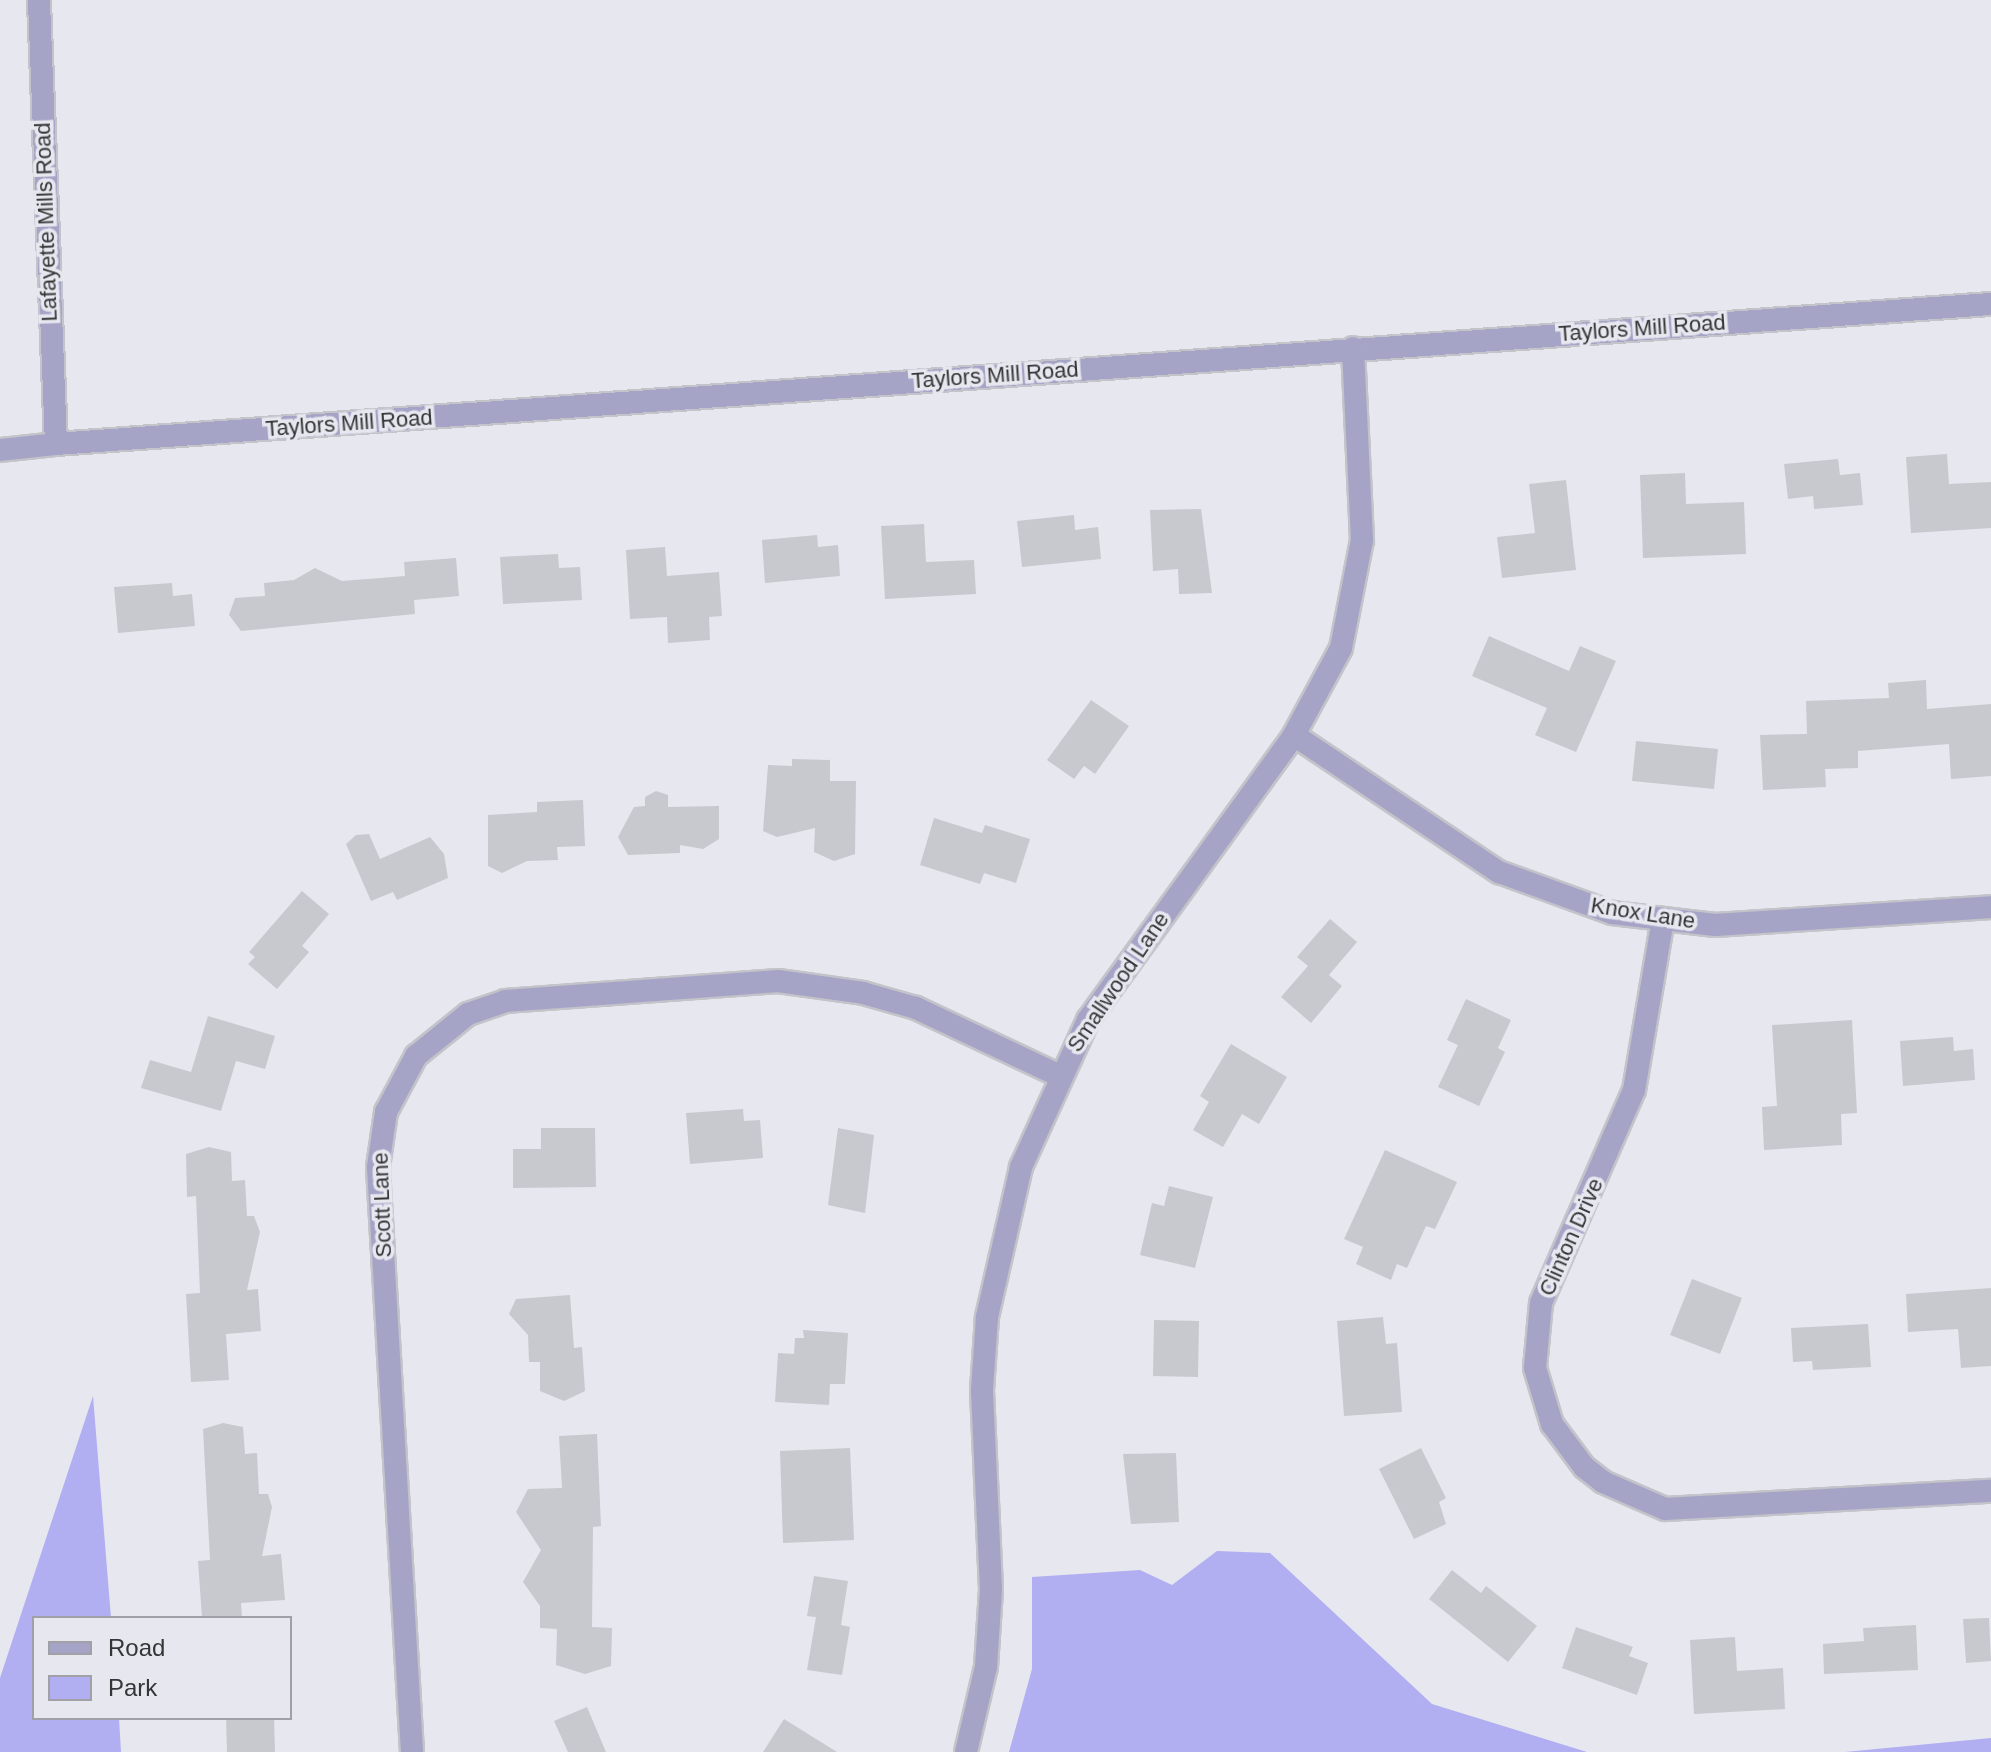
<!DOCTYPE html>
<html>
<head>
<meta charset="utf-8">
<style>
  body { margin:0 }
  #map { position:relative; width:1991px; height:1752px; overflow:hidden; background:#e7e7ef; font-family:Helvetica,sans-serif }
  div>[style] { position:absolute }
  .green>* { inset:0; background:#b1aef1 }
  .building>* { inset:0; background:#c8c8cf }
  .roads { filter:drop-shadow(2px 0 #c3c3ca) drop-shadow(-2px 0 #c3c3ca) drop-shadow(0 2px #c3c3ca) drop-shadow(0 -2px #c3c3ca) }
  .minor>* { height:22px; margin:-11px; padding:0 11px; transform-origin:11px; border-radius:11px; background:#a5a4c7 }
  .tertiary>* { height:22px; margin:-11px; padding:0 11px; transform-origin:11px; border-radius:11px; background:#a5a4c7 }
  span { translate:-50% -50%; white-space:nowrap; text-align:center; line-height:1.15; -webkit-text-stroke:7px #e7e7ef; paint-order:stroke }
  .street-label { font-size:22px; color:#353538 }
  .legend { position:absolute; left:32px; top:1616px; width:260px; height:104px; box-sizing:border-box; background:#e7e7ef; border:2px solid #a0a0a6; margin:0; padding:10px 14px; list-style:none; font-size:24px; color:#353538 }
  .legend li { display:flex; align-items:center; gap:16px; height:40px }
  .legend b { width:40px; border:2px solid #a0a0a6 }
</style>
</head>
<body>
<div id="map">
  <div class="green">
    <i style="clip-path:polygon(93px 1396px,111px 1618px,34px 1618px,34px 1718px,119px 1718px,121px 1752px,0 1752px,0 1678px)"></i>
    <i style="clip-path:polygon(1217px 1551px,1270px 1553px,1432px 1704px,1587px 1752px,1009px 1752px,1032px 1669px,1032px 1577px,1140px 1570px,1172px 1585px)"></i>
    <i style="clip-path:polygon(1991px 1738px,1991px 1752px,1845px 1752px)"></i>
  </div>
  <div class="building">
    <i style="clip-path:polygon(1947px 454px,1949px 484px,1991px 482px,1991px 528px,1911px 533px,1906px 457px)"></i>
    <i style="clip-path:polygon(1838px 459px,1840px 475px,1860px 473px,1863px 505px,1814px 509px,1813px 496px,1788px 499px,1784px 464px)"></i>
    <i style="clip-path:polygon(1685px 473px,1686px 504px,1744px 502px,1746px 554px,1643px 558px,1640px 475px)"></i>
    <i style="clip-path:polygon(1566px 480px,1576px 570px,1502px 578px,1497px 537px,1535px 533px,1529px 484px)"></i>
    <i style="clip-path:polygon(1201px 509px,1212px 593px,1179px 594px,1178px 569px,1153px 571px,1150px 510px)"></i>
    <i style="clip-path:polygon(1074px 515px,1075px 530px,1098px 527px,1101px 559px,1022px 567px,1017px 521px)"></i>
    <i style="clip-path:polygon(924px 524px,926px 562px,974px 560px,976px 594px,885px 599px,881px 526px)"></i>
    <i style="clip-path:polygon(817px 535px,818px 547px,838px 545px,840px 576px,765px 583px,762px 540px)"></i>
    <i style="clip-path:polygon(665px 547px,667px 576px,719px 572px,722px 616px,709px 617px,710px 640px,668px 643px,667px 617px,630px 619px,626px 550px)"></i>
    <i style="clip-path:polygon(558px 554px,559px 568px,580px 567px,582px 600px,503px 604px,500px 557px)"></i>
    <i style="clip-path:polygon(456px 558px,459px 596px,414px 600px,415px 614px,241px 631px,229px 615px,235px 598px,265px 596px,264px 583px,294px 580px,315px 568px,342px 581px,405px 576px,404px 562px)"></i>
    <i style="clip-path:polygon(172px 583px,173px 596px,192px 594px,195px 626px,118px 633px,114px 587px)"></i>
    <i style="clip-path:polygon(1489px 636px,1569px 671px,1580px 646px,1616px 661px,1576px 752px,1535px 735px,1547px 708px,1472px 676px)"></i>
    <i style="clip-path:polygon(1926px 680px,1927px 709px,1991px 704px,1991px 776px,1951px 779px,1949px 744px,1858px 751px,1858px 768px,1825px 769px,1826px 787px,1763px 790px,1760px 735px,1807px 734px,1806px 701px,1889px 698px,1888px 683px)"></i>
    <i style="clip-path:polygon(1091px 700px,1129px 726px,1095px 774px,1084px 766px,1074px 779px,1047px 760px)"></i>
    <i style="clip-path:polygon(1636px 741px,1718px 749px,1714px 789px,1632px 781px)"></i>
    <i style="clip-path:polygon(792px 759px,830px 760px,830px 781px,856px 781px,855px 854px,834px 861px,814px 852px,815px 828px,777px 837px,763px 831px,768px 765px,792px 766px)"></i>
    <i style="clip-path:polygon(656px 791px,668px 795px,668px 807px,719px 806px,719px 839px,703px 849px,680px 845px,680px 853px,628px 855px,618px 837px,634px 807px,645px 806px,645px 797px)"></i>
    <i style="clip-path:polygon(583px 800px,585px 846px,557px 847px,558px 860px,527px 861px,502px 873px,488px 866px,488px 815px,537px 812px,537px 802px)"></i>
    <i style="clip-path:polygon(934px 818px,982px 833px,985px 825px,1030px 839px,1016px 883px,984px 873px,980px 884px,920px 865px)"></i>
    <i style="clip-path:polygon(369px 834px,380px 859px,430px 837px,444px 854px,448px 878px,397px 900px,393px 892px,371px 901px,346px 844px,356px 835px)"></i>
    <i style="clip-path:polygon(302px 891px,329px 914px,302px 946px,309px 952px,277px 989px,248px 964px,255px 957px,249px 952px)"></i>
    <i style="clip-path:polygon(1330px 919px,1357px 942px,1329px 975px,1342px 986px,1311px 1023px,1281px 997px,1308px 966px,1297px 957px)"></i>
    <i style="clip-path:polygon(1466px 999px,1511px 1020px,1498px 1048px,1505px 1052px,1479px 1106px,1438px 1087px,1458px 1045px,1447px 1040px)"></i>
    <i style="clip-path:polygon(208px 1016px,275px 1036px,265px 1069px,236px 1061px,221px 1111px,141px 1088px,150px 1060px,191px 1072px)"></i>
    <i style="clip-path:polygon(1852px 1020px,1857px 1113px,1841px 1114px,1842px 1145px,1764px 1150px,1762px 1107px,1777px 1106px,1772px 1025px)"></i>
    <i style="clip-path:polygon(1953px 1037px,1954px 1051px,1973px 1049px,1975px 1080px,1903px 1086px,1900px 1041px)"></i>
    <i style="clip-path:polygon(1231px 1044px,1287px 1077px,1259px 1124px,1242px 1114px,1223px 1147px,1193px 1130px,1209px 1102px,1200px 1096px)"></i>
    <i style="clip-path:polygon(743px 1109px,744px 1121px,760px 1120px,763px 1158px,690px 1164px,686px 1113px)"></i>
    <i style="clip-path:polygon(541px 1128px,595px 1128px,596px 1187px,513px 1188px,513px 1149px,541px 1149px)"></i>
    <i style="clip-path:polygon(838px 1128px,874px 1135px,865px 1213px,828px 1205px)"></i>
    <i style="clip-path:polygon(209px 1147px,231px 1152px,232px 1181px,245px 1180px,247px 1216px,254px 1216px,260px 1232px,247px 1290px,258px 1289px,261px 1331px,226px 1334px,229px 1380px,191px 1382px,186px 1294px,200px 1293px,196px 1196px,187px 1197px,186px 1154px)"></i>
    <i style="clip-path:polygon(1385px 1150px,1457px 1182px,1435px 1229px,1426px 1226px,1407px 1268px,1397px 1264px,1391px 1280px,1356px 1264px,1363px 1247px,1344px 1239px)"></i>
    <i style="clip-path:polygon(1169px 1186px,1213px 1197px,1195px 1268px,1140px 1255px,1152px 1203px,1164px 1206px)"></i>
    <i style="clip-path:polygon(1692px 1279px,1742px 1298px,1720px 1354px,1670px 1335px)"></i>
    <i style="clip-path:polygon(1991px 1288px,1991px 1366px,1961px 1368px,1958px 1329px,1908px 1332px,1906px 1294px)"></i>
    <i style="clip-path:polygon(570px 1295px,574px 1348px,582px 1347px,585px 1391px,564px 1401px,540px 1391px,540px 1362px,529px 1362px,528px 1335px,509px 1314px,516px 1299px)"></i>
    <i style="clip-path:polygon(1383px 1317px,1386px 1344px,1397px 1343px,1402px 1412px,1344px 1416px,1337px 1321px)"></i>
    <i style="clip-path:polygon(1154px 1320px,1199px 1321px,1198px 1377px,1153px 1376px)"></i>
    <i style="clip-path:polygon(1868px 1324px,1871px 1367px,1813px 1370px,1812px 1361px,1793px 1362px,1791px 1328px)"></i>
    <i style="clip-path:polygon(803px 1330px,848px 1333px,845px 1384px,830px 1384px,829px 1405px,775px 1402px,778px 1353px,794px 1354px,795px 1338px,804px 1338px)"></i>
    <i style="clip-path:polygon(223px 1423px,243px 1427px,245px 1454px,257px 1453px,259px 1494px,268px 1494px,272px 1507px,262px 1556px,281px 1554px,285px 1600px,241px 1603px,242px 1618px,202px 1618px,198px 1561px,210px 1560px,203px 1429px)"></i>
    <i style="clip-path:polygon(597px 1434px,601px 1526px,593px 1527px,592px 1627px,612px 1628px,611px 1666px,585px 1674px,556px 1665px,557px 1629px,540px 1628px,540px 1606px,523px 1582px,541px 1550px,516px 1512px,528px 1489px,562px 1488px,559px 1436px)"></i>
    <i style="clip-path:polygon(850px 1448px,854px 1540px,783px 1543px,780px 1451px)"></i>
    <i style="clip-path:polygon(1421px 1448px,1446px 1498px,1439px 1502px,1446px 1524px,1414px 1539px,1379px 1469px)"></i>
    <i style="clip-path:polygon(1176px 1453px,1179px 1522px,1131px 1524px,1123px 1454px)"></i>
    <i style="clip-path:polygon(1452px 1570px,1481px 1593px,1486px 1586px,1537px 1626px,1508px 1662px,1429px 1599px)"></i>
    <i style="clip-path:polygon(814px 1576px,848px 1581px,841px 1625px,850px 1627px,842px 1675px,807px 1670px,816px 1617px,807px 1616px)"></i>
    <i style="clip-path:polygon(1989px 1618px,1991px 1661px,1966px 1663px,1963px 1619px)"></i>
    <i style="clip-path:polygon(1916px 1625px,1918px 1670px,1824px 1674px,1823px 1644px,1864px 1641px,1863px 1628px)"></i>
    <i style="clip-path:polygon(1576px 1627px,1633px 1647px,1629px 1656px,1648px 1663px,1637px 1695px,1562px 1668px)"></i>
    <i style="clip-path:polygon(1735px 1637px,1737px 1671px,1783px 1668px,1785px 1709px,1694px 1714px,1690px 1640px)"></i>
    <i style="clip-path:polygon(587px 1707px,606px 1752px,568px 1752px,554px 1721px)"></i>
    <i style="clip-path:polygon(226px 1718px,274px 1718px,275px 1752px,227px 1752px)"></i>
    <i style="clip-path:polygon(784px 1719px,837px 1752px,763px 1752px)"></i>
  </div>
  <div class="roads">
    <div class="minor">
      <i style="left:56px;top:444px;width:1940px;rotate:-4.14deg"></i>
      <i style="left:1294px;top:735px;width:247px;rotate:33.8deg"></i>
      <i style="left:1499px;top:872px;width:120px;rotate:19.9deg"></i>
      <i style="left:1612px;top:913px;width:104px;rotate:6.6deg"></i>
      <i style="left:1715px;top:925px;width:277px;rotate:-3.7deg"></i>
      <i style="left:1663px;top:919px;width:173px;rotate:99.6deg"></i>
      <i style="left:1634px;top:1090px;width:232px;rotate:113.6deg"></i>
      <i style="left:1541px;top:1303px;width:65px;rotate:95.3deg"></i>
      <i style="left:1535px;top:1368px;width:59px;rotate:73.1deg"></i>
      <i style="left:1552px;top:1424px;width:54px;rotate:53.3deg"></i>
      <i style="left:1584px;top:1467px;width:24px;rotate:38deg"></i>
      <i style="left:1603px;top:1482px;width:68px;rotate:23.5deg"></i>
      <i style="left:1665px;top:1509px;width:326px;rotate:-3.2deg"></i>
      <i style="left:412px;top:1752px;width:586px;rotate:-93.33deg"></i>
      <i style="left:378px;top:1167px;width:56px;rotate:-81.7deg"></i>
      <i style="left:386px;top:1112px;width:64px;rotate:-61.8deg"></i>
      <i style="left:416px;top:1056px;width:67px;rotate:-38.9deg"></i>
      <i style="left:468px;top:1014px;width:39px;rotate:-19deg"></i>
      <i style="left:505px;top:1001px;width:274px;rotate:-4.2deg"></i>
      <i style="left:778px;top:981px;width:86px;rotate:8deg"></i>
      <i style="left:863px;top:993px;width:55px;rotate:15.8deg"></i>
      <i style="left:916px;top:1008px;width:157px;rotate:25.3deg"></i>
      <i style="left:966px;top:1752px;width:87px;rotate:-76.8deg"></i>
      <i style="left:986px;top:1667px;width:78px;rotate:-86.3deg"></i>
      <i style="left:991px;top:1589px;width:199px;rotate:-92.6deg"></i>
      <i style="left:982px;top:1390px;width:73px;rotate:-86.1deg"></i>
      <i style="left:987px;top:1317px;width:154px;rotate:-77.2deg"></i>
      <i style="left:1021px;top:1167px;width:162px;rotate:-65.5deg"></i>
      <i style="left:1088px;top:1020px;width:352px;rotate:-54.1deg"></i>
      <i style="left:1294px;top:735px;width:99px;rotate:-61.6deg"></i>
      <i style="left:1341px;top:648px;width:110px;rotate:-79deg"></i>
      <i style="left:1362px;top:540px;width:192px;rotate:-92.7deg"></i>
    </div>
    <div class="tertiary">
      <i style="left:0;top:450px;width:56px;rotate:-6.1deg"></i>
      <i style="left:56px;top:444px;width:444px;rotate:-92.2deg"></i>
    </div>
  </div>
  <div class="street-label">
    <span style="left:46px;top:222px;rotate:-92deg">Lafayette Mills Road</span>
    <span style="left:1642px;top:328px;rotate:-4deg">Taylors Mill Road</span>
    <span style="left:995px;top:375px;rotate:-4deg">Taylors Mill Road</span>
    <span style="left:349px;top:423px;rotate:-4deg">Taylors Mill Road</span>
    <span style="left:1643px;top:913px;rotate:9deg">Knox Lane</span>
    <span style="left:1118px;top:982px;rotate:-56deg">Smallwood Lane</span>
    <span style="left:382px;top:1205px;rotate:-92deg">Scott Lane</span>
    <span style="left:1571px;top:1237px;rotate:-66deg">Clinton Drive</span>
  </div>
  <ul class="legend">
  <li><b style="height:10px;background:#a5a4c7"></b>Road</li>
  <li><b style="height:22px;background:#b1aef1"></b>Park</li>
  </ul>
</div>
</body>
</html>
